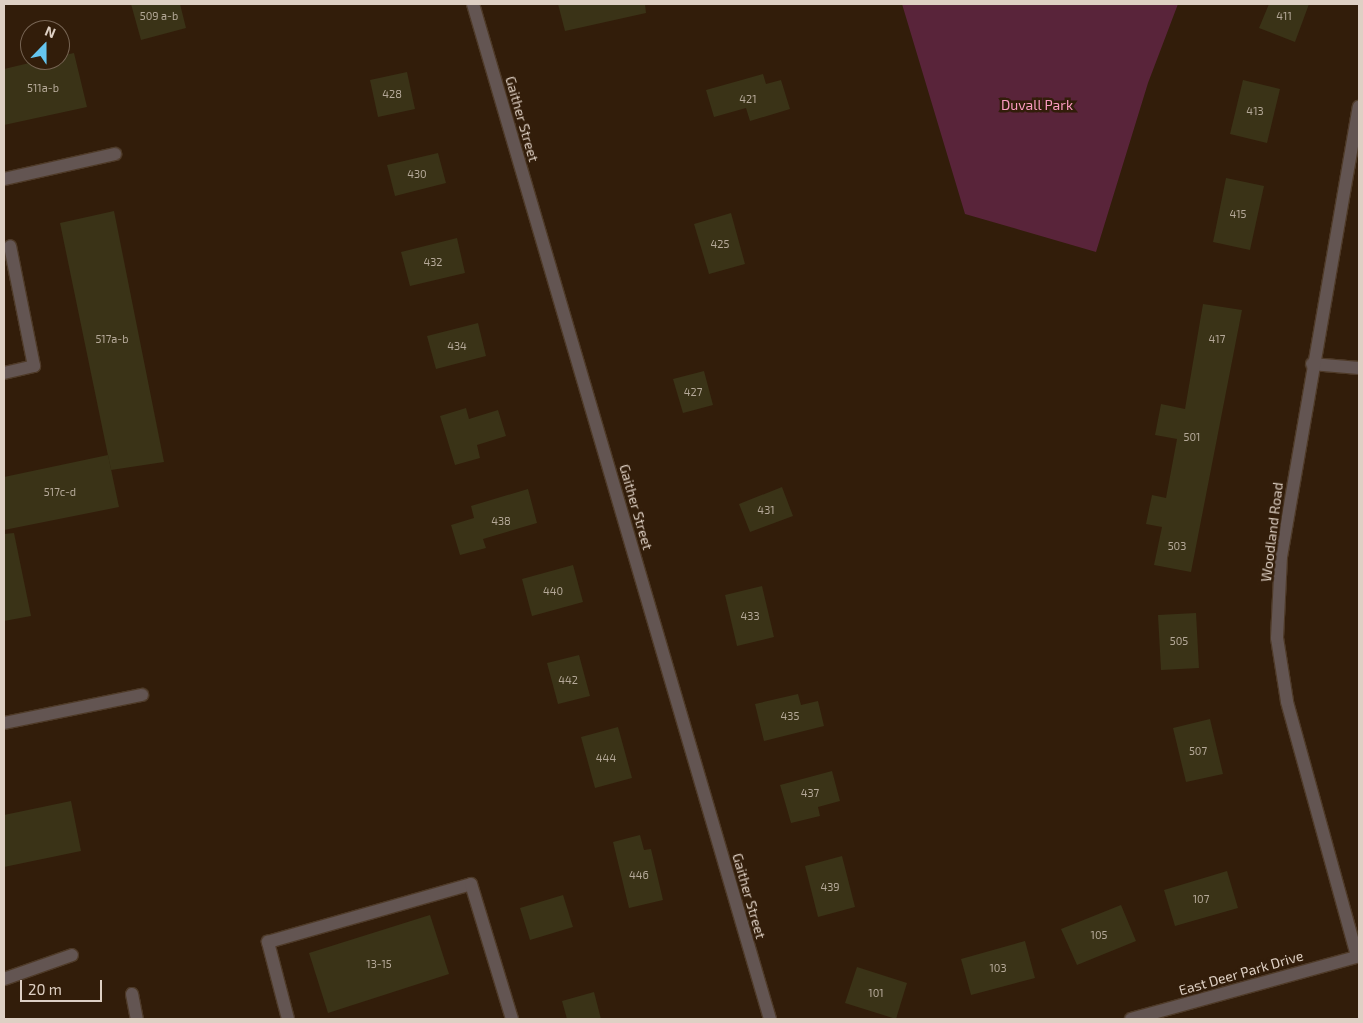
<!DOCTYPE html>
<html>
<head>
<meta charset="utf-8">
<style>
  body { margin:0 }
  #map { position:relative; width:1363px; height:1023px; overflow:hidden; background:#321d0a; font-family:"Exo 2",sans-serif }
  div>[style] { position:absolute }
  .green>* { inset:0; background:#59243a }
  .building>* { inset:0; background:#3a3317 }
  .roads { filter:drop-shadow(1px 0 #4e3a28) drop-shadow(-1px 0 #4e3a28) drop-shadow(0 1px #4e3a28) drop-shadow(0 -1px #4e3a28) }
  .service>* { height:12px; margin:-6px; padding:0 6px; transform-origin:6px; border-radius:6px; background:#635552 }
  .minor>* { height:12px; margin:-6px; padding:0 6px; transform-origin:6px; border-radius:6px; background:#635552 }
  .tertiary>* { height:12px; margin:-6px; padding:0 6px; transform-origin:6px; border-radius:6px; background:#635552 }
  span { translate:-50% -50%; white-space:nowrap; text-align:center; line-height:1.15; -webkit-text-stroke:5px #321d0a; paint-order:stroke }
  .number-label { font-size:11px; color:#b5a999 }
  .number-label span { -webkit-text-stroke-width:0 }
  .park-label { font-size:14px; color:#fc9cc1 }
  .street-label { font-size:14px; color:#ded0c4 }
  .frame { position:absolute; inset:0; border:5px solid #ded0c4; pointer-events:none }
  .north { position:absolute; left:20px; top:20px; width:50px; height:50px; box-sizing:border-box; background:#321d0a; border:1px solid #776554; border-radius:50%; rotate:22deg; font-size:14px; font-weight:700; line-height:20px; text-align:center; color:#ded0c4 }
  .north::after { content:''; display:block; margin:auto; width:18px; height:22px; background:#65c5ef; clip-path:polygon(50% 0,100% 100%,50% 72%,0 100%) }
  .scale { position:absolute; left:20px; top:980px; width:82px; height:22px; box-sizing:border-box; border:2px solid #ded0c4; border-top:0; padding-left:6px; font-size:15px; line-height:18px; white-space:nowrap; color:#ded0c4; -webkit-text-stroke:4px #321d0a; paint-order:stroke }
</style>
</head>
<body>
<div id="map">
  <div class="green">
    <i style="clip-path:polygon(902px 4px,1178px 4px,1148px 83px,1096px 252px,965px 214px)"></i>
  </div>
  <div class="building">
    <i style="clip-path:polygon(131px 4px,180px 4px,186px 28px,141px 40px)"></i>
    <i style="clip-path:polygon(558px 4px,645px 4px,646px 13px,565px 31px)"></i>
    <i style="clip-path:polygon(1269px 4px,1309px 4px,1295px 42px,1259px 28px)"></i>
    <i style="clip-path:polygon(74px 53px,87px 107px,4px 125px,4px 69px,42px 60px,60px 60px,60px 56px)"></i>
    <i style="clip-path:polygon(407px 72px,415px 109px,378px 117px,370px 80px)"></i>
    <i style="clip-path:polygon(763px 74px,766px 84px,781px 80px,790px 109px,750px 121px,746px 108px,714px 117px,706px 90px)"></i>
    <i style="clip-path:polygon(1243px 80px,1280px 89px,1267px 143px,1230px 134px)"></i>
    <i style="clip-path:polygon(438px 153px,446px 183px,395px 196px,387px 165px)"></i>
    <i style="clip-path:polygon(1226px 178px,1264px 186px,1250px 250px,1213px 242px)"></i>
    <i style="clip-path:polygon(114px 211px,164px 462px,111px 470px,60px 223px)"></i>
    <i style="clip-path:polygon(731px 213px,745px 264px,709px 274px,694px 224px)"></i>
    <i style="clip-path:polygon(457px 238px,465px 273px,410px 286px,401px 252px)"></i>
    <i style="clip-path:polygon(1203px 304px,1242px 310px,1191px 572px,1154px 565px,1162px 527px,1146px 524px,1152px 495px,1166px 498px,1177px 439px,1155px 435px,1161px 404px,1185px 409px)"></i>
    <i style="clip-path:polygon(478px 323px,486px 356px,436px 369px,427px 336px)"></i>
    <i style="clip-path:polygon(704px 371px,713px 405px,683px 413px,673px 379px)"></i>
    <i style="clip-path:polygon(466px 408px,469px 419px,498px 410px,506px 436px,477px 445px,480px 458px,455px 465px,440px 416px)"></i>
    <i style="clip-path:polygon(108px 455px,119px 507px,4px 530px,4px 477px)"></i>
    <i style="clip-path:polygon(782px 487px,793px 516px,750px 532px,739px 504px)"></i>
    <i style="clip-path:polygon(528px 489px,537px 523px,483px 539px,486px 548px,460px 555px,451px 525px,474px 518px,471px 506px)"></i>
    <i style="clip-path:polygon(14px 533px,31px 616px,4px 621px,4px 534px)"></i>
    <i style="clip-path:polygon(573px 565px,583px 602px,532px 616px,522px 579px)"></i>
    <i style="clip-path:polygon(762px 586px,774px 637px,737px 646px,725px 595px)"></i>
    <i style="clip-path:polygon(1196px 613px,1199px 668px,1161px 670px,1158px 615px)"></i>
    <i style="clip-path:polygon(579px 655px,590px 696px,558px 704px,547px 663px)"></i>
    <i style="clip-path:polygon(798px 694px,801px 705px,818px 701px,824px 726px,764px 741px,755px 704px)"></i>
    <i style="clip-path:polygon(1210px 719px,1223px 774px,1186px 782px,1173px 728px)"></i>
    <i style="clip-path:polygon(618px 727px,632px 778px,595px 788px,581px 737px)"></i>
    <i style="clip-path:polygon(832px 771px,840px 801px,818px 807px,820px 816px,791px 823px,780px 785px)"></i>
    <i style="clip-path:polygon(71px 801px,81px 851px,4px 867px,4px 815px)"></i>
    <i style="clip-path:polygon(640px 835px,644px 850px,651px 849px,663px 900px,629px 908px,613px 842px)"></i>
    <i style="clip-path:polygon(842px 856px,855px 907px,818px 917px,805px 866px)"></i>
    <i style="clip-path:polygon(1227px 871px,1238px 908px,1175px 926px,1164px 890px)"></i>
    <i style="clip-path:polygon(563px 895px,573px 927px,530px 940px,520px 908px)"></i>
    <i style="clip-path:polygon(1121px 905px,1136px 941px,1077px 965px,1061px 929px)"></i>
    <i style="clip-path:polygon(430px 915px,449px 974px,328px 1013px,309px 953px)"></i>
    <i style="clip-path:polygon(1025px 941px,1035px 978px,971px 995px,961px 959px)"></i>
    <i style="clip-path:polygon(857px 967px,907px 983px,896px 1019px,845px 1003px)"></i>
    <i style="clip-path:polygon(594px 992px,601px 1019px,567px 1019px,562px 1001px)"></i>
  </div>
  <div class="roads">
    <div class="service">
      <i style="left:4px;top:179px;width:114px;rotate:-12.7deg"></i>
      <i style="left:4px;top:373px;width:31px;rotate:-13deg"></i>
      <i style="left:34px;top:366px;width:122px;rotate:-101.3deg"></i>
      <i style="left:4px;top:723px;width:141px;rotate:-11.5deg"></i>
      <i style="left:4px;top:979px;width:72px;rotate:-19.4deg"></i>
      <i style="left:132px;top:994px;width:25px;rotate:79deg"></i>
      <i style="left:288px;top:1019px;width:80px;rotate:-104.6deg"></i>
      <i style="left:268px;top:942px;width:211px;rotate:-15.9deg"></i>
      <i style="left:471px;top:884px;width:141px;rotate:73.1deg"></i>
    </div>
    <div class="minor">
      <i style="left:473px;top:4px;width:1058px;rotate:73.69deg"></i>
      <i style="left:1312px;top:364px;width:47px;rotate:4.9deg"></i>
      <i style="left:1357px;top:956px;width:264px;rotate:-105.4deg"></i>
      <i style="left:1287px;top:701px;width:64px;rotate:-99deg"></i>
      <i style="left:1277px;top:638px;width:81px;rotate:-87.2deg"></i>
      <i style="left:1281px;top:557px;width:457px;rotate:-80.2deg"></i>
    </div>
    <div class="tertiary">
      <i style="left:1131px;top:1019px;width:237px;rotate:-15.4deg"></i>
    </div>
  </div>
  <div class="number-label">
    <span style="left:159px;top:16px">509 a-b</span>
    <span style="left:1284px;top:16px">411</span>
    <span style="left:43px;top:88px">511a-b</span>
    <span style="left:392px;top:94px">428</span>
    <span style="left:748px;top:99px">421</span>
    <span style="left:1255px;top:111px">413</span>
    <span style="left:417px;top:174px">430</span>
    <span style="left:1238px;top:214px">415</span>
    <span style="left:720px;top:244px">425</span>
    <span style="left:433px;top:262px">432</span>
    <span style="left:112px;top:339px">517a-b</span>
    <span style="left:1217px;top:339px">417</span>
    <span style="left:457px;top:346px">434</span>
    <span style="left:693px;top:392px">427</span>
    <span style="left:1192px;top:437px">501</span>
    <span style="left:60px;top:492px">517c-d</span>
    <span style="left:766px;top:510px">431</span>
    <span style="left:501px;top:521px">438</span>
    <span style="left:1177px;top:546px">503</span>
    <span style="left:553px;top:591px">440</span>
    <span style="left:750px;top:616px">433</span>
    <span style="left:1179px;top:641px">505</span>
    <span style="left:568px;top:680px">442</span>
    <span style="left:790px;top:716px">435</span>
    <span style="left:1198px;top:751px">507</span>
    <span style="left:606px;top:758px">444</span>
    <span style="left:810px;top:793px">437</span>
    <span style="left:639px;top:875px">446</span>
    <span style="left:830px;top:887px">439</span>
    <span style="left:1201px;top:899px">107</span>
    <span style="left:1099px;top:935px">105</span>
    <span style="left:379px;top:964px">13-15</span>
    <span style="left:998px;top:968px">103</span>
    <span style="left:876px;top:993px">101</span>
  </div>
  <div class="park-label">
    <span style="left:1037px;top:105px">Duvall Park</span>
  </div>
  <div class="street-label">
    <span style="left:522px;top:119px;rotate:74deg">Gaither Street</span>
    <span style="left:636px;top:507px;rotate:74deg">Gaither Street</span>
    <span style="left:1272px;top:532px;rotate:-83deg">Woodland Road</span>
    <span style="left:749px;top:896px;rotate:74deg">Gaither Street</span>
    <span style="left:1241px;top:973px;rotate:-16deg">East Deer Park Drive</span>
  </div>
  <div class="frame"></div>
  <div class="north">N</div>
  <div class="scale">20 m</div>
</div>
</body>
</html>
